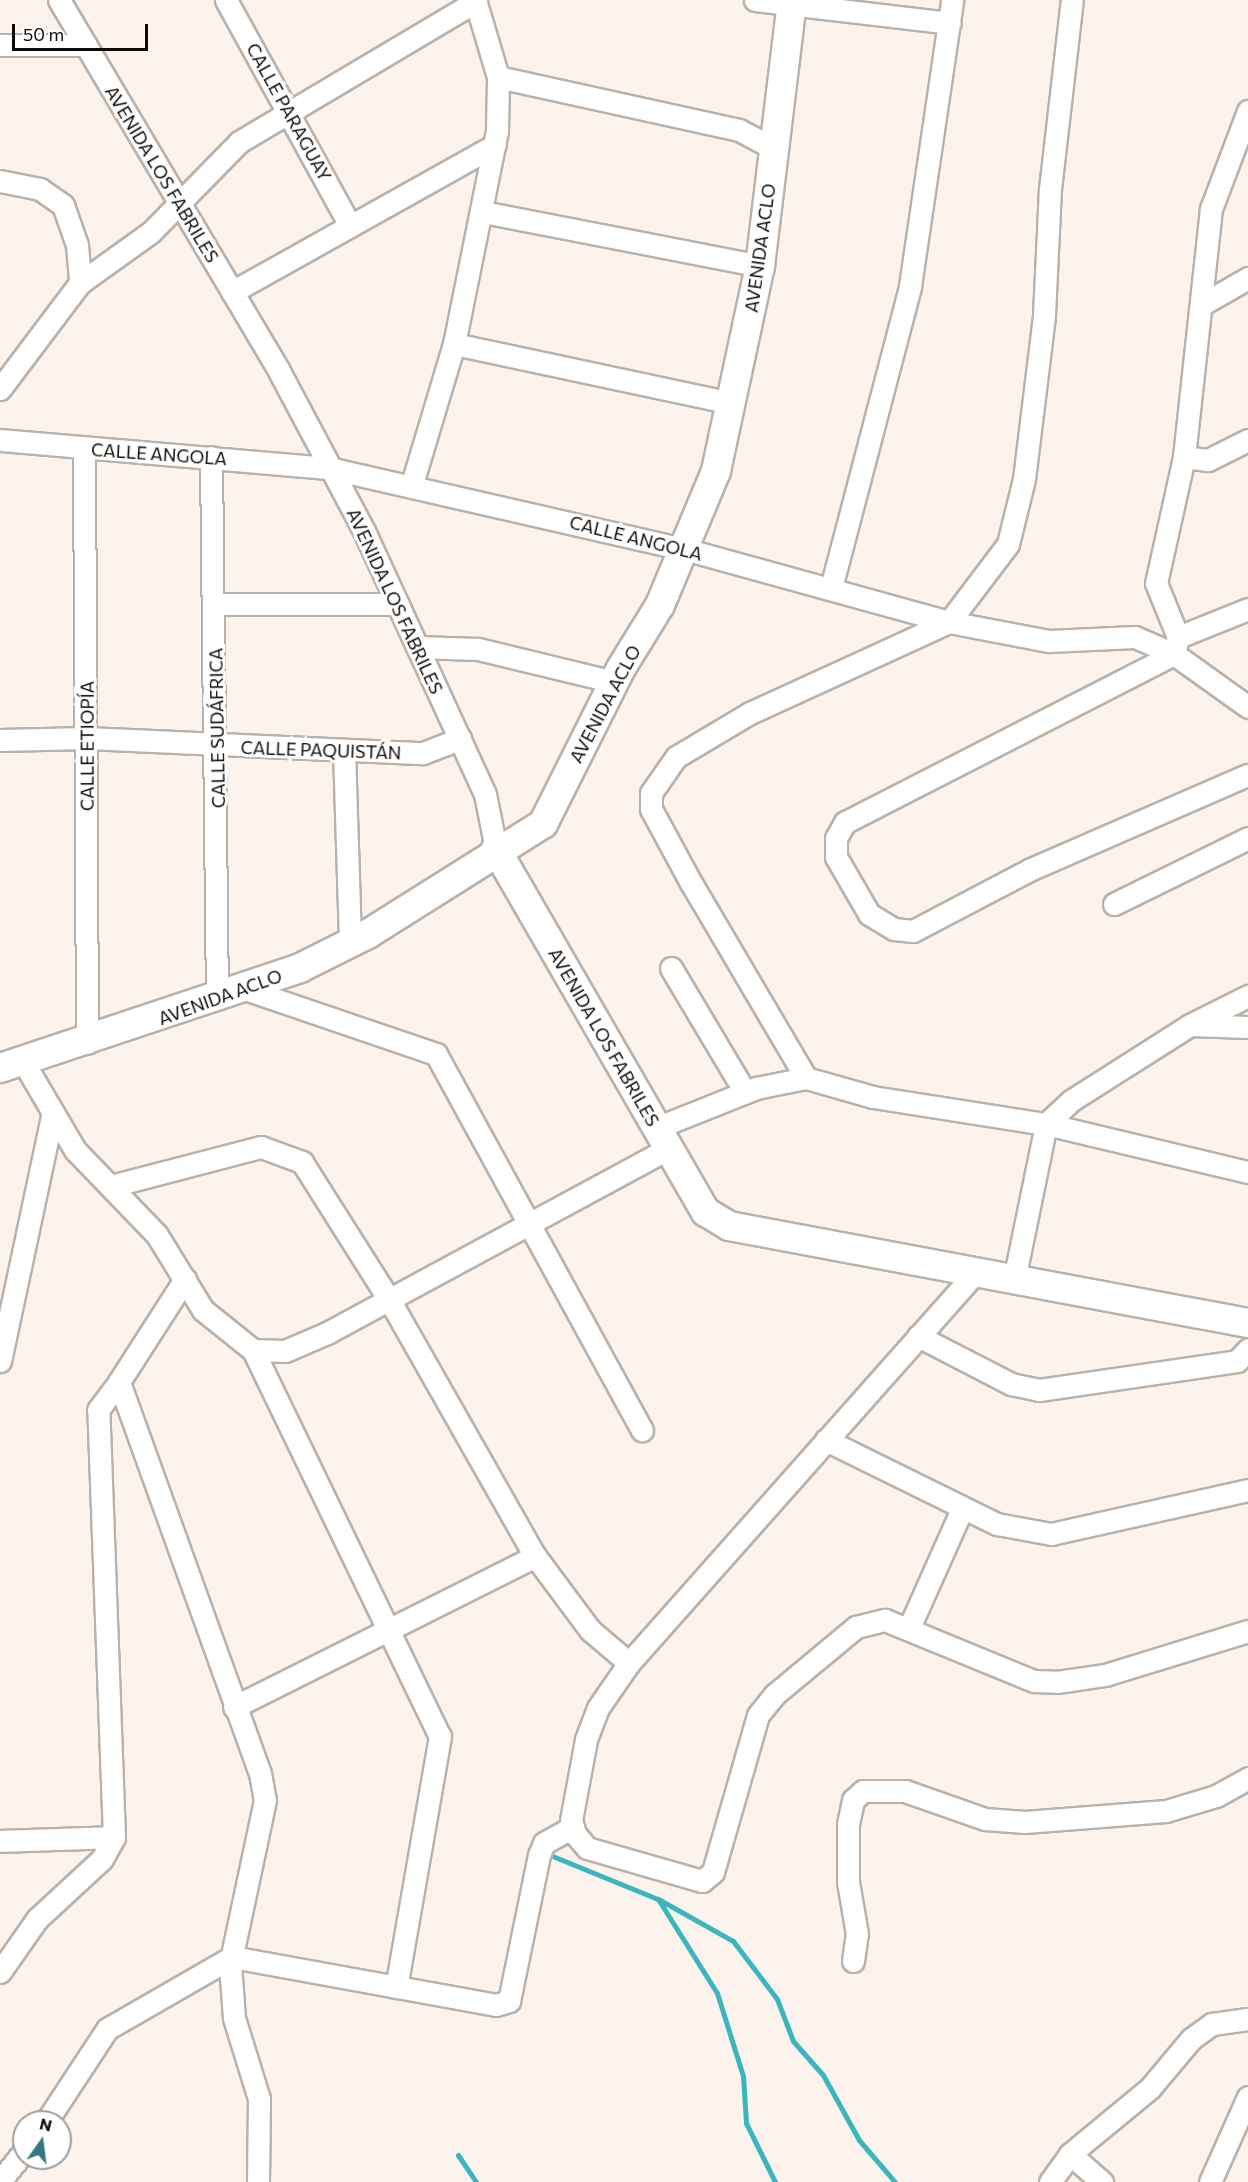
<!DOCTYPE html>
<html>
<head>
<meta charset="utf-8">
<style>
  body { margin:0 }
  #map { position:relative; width:1248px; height:2182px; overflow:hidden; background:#fbf3ec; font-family:Commissioner,sans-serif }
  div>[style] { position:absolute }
  .stream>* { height:5px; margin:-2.5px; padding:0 2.5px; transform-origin:2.5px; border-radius:2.5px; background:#3bb6bf }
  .roads { filter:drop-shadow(2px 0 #b9b1aa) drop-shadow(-2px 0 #b9b1aa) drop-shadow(0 2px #b9b1aa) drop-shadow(0 -2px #b9b1aa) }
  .street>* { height:21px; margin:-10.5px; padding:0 10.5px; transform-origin:10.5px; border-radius:10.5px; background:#fff }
  .secondary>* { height:28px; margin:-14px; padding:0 14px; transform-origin:14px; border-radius:14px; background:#fff }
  span { translate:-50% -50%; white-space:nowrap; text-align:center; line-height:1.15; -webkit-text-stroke:6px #fff; paint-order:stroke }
  .street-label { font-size:18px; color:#0d0b09 }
  .north { position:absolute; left:12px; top:2110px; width:60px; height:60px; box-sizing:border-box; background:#fff; border:2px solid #9e9d9d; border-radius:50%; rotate:14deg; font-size:16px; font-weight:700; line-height:24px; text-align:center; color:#0d0b09 }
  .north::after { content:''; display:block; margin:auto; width:21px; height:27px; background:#347888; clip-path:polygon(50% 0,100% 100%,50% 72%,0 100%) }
  .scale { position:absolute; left:12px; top:24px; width:136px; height:27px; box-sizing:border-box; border:3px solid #0d0b09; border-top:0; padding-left:8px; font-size:18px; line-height:21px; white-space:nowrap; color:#0d0b09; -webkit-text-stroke:4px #fff; paint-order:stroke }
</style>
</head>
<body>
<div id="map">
  <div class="stream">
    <i style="left:550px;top:1855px;width:117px;rotate:22.2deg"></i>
    <i style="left:658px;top:1899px;width:111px;rotate:57.9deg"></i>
    <i style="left:717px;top:1993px;width:87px;rotate:72.6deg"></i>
    <i style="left:743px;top:2076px;width:47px;rotate:86.3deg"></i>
    <i style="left:746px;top:2123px;width:66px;rotate:63.8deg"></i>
    <i style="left:660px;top:1900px;width:84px;rotate:29.3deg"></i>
    <i style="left:733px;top:1941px;width:73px;rotate:52.8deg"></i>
    <i style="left:777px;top:1999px;width:45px;rotate:69.1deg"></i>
    <i style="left:793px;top:2041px;width:45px;rotate:48.6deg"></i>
    <i style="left:823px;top:2075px;width:74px;rotate:61deg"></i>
    <i style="left:859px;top:2140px;width:55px;rotate:49.4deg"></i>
    <i style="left:458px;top:2155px;width:32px;rotate:56deg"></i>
  </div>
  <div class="roads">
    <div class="street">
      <i style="left:59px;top:0;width:431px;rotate:59.3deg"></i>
      <i style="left:279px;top:371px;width:181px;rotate:62deg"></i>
      <i style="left:364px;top:531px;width:289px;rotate:65.3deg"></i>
      <i style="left:485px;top:794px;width:56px;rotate:78.7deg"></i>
      <i style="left:226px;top:0;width:258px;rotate:61.2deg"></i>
      <i style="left:755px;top:0;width:196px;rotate:6.7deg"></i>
      <i style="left:0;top:45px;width:86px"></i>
      <i style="left:498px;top:77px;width:247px;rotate:12.4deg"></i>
      <i style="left:739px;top:130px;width:38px;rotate:28deg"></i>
      <i style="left:0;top:181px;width:41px;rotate:11.3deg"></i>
      <i style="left:40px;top:189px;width:28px;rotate:35deg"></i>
      <i style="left:63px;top:205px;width:42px;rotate:70.7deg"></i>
      <i style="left:77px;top:245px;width:38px;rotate:85deg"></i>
      <i style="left:483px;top:212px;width:282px;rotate:11deg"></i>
      <i style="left:232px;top:292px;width:301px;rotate:-29.2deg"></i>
      <i style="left:1201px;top:305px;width:54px;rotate:-29.9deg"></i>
      <i style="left:454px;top:344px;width:284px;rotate:12deg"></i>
      <i style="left:0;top:389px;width:133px;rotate:-53deg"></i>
      <i style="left:80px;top:283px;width:87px;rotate:-35.7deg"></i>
      <i style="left:151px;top:232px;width:126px;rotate:-45.6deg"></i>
      <i style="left:239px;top:142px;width:276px;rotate:-30.7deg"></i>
      <i style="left:0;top:440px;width:330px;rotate:4.9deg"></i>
      <i style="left:329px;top:468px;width:364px;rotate:12.9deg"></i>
      <i style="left:684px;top:549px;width:275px;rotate:15.4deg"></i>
      <i style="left:949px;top:622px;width:102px;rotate:10.8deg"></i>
      <i style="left:1049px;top:641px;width:86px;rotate:-2.7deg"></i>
      <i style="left:1135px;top:637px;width:43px;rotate:23.6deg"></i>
      <i style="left:1174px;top:654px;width:91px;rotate:35.6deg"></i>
      <i style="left:1248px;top:440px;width:45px;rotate:153.4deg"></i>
      <i style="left:1208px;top:460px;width:24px;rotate:-173deg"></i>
      <i style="left:1184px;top:457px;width:129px;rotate:102.5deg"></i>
      <i style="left:1156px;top:583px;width:58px;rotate:67.8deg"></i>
      <i style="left:1178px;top:637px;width:17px;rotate:103deg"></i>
      <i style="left:1174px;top:654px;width:369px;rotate:152.9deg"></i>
      <i style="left:845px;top:822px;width:18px;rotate:119deg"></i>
      <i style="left:836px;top:838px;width:19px;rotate:90deg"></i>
      <i style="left:836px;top:857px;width:66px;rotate:59.9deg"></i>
      <i style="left:869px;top:914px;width:29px;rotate:31deg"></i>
      <i style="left:894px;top:929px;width:19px;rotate:6deg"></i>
      <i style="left:913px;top:931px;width:131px;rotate:-27.7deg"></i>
      <i style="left:1029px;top:870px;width:239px;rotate:-23.5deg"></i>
      <i style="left:84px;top:448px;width:595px;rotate:89.71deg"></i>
      <i style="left:211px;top:457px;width:542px;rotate:89.37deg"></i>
      <i style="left:1184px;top:457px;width:249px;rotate:-83.8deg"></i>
      <i style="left:1211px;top:209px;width:105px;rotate:-69.3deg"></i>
      <i style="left:412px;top:484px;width:146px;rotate:-73.3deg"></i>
      <i style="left:454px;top:344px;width:217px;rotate:-78.6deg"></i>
      <i style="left:497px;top:131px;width:54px;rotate:-88.9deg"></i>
      <i style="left:498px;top:77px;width:80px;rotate:-106.6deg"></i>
      <i style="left:831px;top:588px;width:312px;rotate:-75.3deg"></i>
      <i style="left:910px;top:286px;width:289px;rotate:-81.6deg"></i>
      <i style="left:215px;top:604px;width:183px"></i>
      <i style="left:1178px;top:637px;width:75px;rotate:-21.8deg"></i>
      <i style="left:417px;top:647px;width:61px;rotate:1.9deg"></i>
      <i style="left:478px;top:649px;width:140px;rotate:13.6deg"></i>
      <i style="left:0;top:740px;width:87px;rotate:-1.3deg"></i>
      <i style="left:87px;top:738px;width:336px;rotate:2.6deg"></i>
      <i style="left:423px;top:753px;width:40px;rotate:-21deg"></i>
      <i style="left:344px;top:750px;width:193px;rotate:88.2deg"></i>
      <i style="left:1114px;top:904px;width:149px;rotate:-26.2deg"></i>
      <i style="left:671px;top:968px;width:144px;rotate:59.2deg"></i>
      <i style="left:245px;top:989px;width:202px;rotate:18.8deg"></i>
      <i style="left:436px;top:1054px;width:429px;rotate:61.3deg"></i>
      <i style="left:1192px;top:1024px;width:63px;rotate:-26.6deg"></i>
      <i style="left:24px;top:1063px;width:101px;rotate:59.6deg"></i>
      <i style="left:75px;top:1150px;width:118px;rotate:46deg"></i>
      <i style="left:157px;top:1235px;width:88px;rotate:58.5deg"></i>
      <i style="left:203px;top:1310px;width:64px;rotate:38.7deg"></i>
      <i style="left:253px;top:1350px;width:32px;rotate:2deg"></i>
      <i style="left:285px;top:1351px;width:46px;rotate:-23.2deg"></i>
      <i style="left:327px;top:1333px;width:387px;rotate:-28.4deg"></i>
      <i style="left:806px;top:1078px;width:226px;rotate:-120.5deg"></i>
      <i style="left:691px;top:883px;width:84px;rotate:-118.4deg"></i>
      <i style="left:651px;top:809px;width:16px;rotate:-90deg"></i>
      <i style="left:651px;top:793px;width:44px;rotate:-55.2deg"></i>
      <i style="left:676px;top:757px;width:86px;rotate:-30.7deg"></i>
      <i style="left:750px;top:713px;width:219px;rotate:-24.6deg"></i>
      <i style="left:949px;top:622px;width:98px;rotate:-52.9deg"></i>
      <i style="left:1008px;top:544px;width:67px;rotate:-76.2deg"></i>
      <i style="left:1024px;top:479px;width:165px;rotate:-83deg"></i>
      <i style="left:1044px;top:315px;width:126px;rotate:-87.3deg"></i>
      <i style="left:1050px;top:189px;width:190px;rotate:-83.4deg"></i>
      <i style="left:656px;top:1128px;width:108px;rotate:-21.8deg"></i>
      <i style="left:756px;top:1088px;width:51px;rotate:-11.3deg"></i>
      <i style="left:806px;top:1078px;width:70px;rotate:15.8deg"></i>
      <i style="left:873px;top:1097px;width:175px;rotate:8.9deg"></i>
      <i style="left:1046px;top:1124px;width:208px;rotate:13.4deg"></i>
      <i style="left:111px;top:1186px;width:155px;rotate:-14.6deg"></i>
      <i style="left:261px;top:1147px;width:44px;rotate:20.1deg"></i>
      <i style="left:302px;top:1162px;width:165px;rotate:57.7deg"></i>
      <i style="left:390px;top:1301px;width:293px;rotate:60.4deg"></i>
      <i style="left:535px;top:1556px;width:92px;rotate:53.4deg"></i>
      <i style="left:590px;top:1630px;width:51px;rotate:40.2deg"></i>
      <i style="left:975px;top:1273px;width:521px;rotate:131.58deg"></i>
      <i style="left:629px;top:1663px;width:55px;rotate:124.6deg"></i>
      <i style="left:598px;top:1708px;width:34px;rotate:111deg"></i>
      <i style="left:586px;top:1740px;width:81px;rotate:100.6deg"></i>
      <i style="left:571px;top:1820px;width:15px;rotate:74deg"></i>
      <i style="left:575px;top:1834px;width:18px;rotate:49deg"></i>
      <i style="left:587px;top:1848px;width:120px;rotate:16deg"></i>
      <i style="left:702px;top:1881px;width:14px;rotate:-39deg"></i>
      <i style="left:713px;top:1872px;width:163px;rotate:-74deg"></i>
      <i style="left:758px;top:1715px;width:26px;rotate:-51deg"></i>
      <i style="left:774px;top:1695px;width:107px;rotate:-39.7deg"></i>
      <i style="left:856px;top:1627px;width:30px;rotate:-14deg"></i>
      <i style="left:885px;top:1620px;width:161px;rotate:22.3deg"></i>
      <i style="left:1034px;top:1681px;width:23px;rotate:2deg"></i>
      <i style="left:1057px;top:1682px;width:49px;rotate:-8.3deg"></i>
      <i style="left:1105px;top:1675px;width:150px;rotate:-17.1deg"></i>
      <i style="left:185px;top:1279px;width:122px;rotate:122.7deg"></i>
      <i style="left:119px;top:1382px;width:416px;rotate:70.2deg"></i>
      <i style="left:260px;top:1773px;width:27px;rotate:80deg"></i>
      <i style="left:265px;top:1800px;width:168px;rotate:102deg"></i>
      <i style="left:230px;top:1964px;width:54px;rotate:85.8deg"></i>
      <i style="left:234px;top:2018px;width:85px;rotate:72.8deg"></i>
      <i style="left:259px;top:2099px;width:83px;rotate:90.7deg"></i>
      <i style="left:1014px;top:1280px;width:159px;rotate:-78.4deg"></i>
      <i style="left:1046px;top:1124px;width:35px;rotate:-43deg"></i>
      <i style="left:1072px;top:1100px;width:140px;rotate:-32.4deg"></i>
      <i style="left:1190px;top:1025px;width:58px;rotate:2deg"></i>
      <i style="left:918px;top:1336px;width:105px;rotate:27.3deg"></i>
      <i style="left:1011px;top:1384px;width:29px;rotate:12deg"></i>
      <i style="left:1039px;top:1390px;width:200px;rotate:-8.3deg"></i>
      <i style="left:1237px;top:1361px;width:16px;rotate:-47deg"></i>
      <i style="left:253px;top:1350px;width:429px;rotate:64.2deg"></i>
      <i style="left:440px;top:1736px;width:255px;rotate:99.9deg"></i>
      <i style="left:0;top:1361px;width:250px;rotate:-78deg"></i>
      <i style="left:826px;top:1440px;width:191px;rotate:26.2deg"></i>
      <i style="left:997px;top:1524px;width:55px;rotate:10.5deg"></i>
      <i style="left:1051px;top:1534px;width:202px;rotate:-12.6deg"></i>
      <i style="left:909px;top:1628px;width:130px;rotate:-66deg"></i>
      <i style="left:234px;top:1707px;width:337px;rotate:-26.6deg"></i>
      <i style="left:0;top:1841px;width:114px;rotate:-2deg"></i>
      <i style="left:853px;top:1961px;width:27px;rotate:-82deg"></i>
      <i style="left:857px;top:1934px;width:53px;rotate:-99.8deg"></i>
      <i style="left:848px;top:1882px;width:58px;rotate:-90deg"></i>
      <i style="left:848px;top:1824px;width:25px;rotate:-78deg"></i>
      <i style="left:853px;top:1800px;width:13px;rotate:-42deg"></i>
      <i style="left:863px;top:1791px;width:42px"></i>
      <i style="left:905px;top:1791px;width:85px;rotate:19.3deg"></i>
      <i style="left:985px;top:1819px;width:40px;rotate:4.3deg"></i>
      <i style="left:1025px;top:1822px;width:141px;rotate:-4.5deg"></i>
      <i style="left:1166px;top:1811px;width:52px;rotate:-16.7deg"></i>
      <i style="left:1216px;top:1796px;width:37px;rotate:-29deg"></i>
      <i style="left:0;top:1972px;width:65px;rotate:-55.1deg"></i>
      <i style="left:37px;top:1919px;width:88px;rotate:-42.7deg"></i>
      <i style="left:102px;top:1859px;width:25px;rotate:-61deg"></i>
      <i style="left:114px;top:1837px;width:427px;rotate:-92.1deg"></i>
      <i style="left:98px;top:1410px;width:35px;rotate:-53deg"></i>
      <i style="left:46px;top:2122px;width:111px;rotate:-56.7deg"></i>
      <i style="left:107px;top:2029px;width:144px;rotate:-29.9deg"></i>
      <i style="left:232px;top:1957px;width:268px;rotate:10.3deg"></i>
      <i style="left:496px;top:2005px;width:14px;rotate:-17deg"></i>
      <i style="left:509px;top:2001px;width:149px;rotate:-78.4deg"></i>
      <i style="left:539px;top:1855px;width:13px;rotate:-67deg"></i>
      <i style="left:544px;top:1843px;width:33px;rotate:-29deg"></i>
      <i style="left:1070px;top:2154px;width:43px;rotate:41.2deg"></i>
      <i style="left:0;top:2181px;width:38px;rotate:-51deg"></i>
      <i style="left:1050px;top:2182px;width:34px;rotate:-54deg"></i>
      <i style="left:1070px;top:2154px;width:104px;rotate:-39.5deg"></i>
      <i style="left:1150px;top:2088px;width:64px;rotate:-50.1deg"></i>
      <i style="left:1191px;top:2039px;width:26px;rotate:-36deg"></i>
      <i style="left:1212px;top:2024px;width:36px;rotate:-8deg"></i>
      <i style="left:1210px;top:2182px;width:93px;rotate:-65.9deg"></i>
    </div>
    <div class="secondary">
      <i style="left:496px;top:849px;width:419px;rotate:60deg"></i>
      <i style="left:706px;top:1212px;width:27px;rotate:31deg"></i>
      <i style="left:729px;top:1226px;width:528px;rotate:10.59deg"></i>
      <i style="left:0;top:1068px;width:316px;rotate:-18.4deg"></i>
      <i style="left:300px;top:968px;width:76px;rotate:-26.6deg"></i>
      <i style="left:368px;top:934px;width:207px;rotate:-32.2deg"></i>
      <i style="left:543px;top:824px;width:172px;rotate:-63.4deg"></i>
      <i style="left:620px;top:670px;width:76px;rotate:-58.4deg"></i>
      <i style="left:660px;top:605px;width:145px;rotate:-67.3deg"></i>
      <i style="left:716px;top:471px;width:210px;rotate:-77.9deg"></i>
      <i style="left:760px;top:266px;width:268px;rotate:-83.1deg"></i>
    </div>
  </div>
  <div class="street-label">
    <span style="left:289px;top:112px;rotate:61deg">CALLE PARAGUAY</span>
    <span style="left:162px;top:174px;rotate:59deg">AVENIDA LOS FABRILES</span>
    <span style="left:760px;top:248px;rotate:-82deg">AVENIDA ACLO</span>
    <span style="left:159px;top:454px;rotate:4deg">CALLE ANGOLA</span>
    <span style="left:636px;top:538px;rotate:14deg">CALLE ANGOLA</span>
    <span style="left:395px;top:601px;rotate:65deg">AVENIDA LOS FABRILES</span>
    <span style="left:605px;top:704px;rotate:-62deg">AVENIDA ACLO</span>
    <span style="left:217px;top:728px;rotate:-91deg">CALLE SUDÁFRICA</span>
    <span style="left:87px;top:746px;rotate:-90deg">CALLE ETIOPÍA</span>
    <span style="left:321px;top:750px;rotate:2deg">CALLE PAQUISTÁN</span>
    <span style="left:220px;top:997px;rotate:-20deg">AVENIDA ACLO</span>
    <span style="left:604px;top:1037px;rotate:60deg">AVENIDA LOS FABRILES</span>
  </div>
  <div class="north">N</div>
  <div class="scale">50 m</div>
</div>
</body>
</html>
